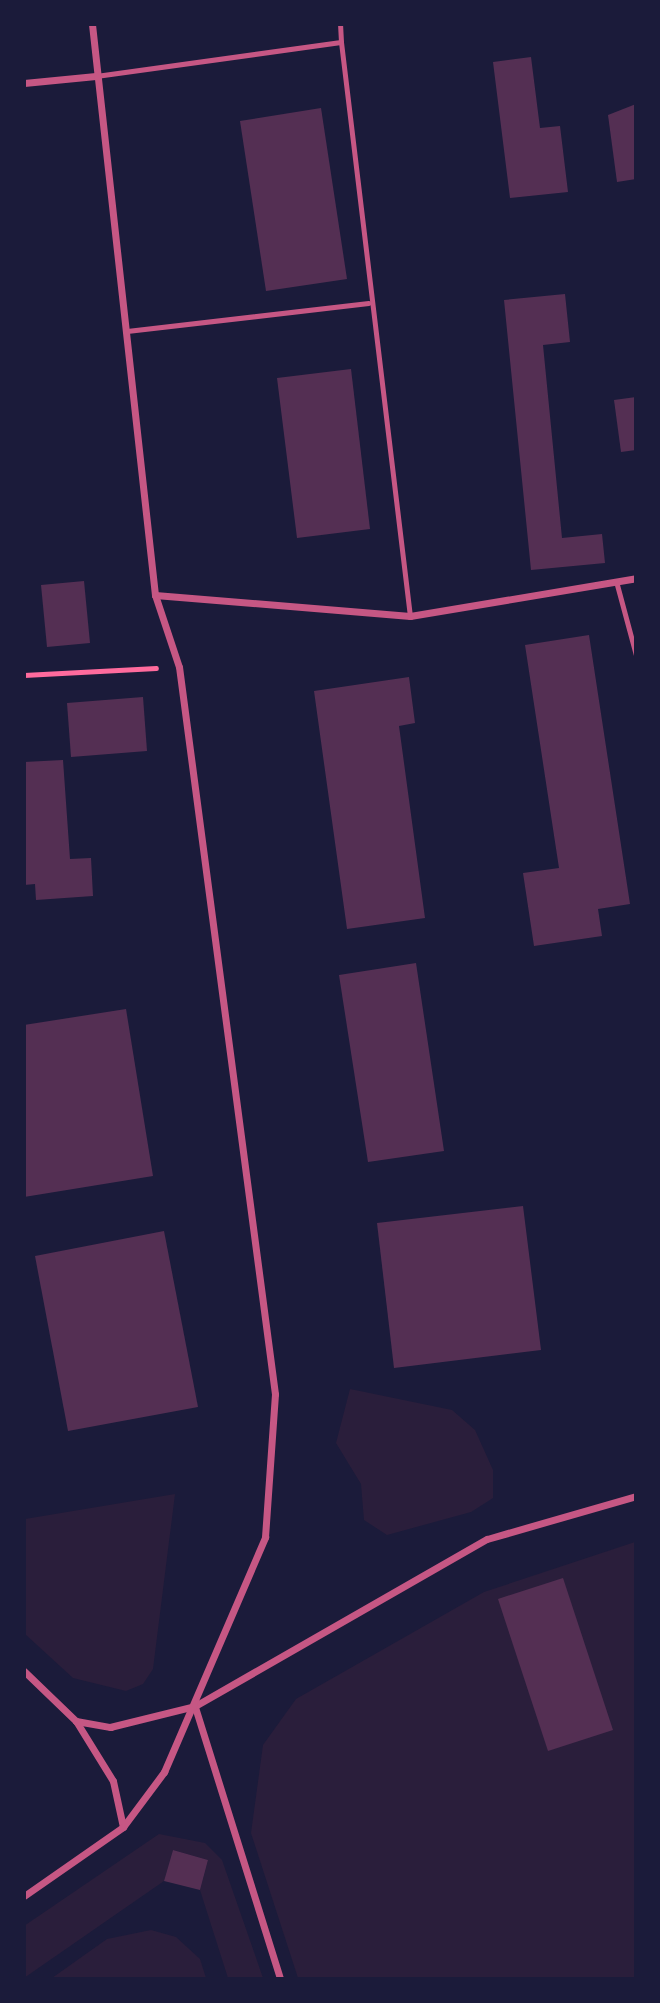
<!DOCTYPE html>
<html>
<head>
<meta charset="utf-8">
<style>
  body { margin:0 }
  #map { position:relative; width:660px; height:2003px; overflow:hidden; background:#1b1b3a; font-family:"Golos Text",sans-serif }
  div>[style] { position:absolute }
  .green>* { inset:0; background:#2a1e3b }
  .building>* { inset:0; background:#542f53 }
  .path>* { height:4.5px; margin:-2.25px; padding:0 2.25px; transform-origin:2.25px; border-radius:2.25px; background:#ff6b9d }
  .service>* { height:5px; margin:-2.5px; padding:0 2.5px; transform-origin:2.5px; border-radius:2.5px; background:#c65784 }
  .minor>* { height:7px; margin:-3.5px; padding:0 3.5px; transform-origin:3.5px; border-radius:3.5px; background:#c65784 }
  span { translate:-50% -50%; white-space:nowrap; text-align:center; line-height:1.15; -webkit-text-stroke:6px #1b1b3a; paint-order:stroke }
  .frame { position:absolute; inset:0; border:26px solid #1b1b3a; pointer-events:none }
</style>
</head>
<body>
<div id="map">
  <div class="green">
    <i style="clip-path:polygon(350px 1389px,452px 1410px,475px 1430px,493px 1470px,493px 1498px,471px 1512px,387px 1535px,364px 1520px,361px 1484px,336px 1443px)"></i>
    <i style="clip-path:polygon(175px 1494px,153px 1669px,143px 1684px,126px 1691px,73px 1678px,25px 1634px,25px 1519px)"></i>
    <i style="clip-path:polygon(635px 1542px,635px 1978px,298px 1978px,251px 1833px,263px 1745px,296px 1699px,484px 1592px)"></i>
    <i style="clip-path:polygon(159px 1834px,205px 1843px,222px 1860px,263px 1978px,228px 1978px,200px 1890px,208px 1860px,173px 1850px,164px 1881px,24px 1978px,24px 1926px)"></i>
    <i style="clip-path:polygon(151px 1930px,176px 1937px,200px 1959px,206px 1978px,52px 1978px,107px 1939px)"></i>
  </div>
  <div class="building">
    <i style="clip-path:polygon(531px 57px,540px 128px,560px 126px,568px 192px,510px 198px,493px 62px)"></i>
    <i style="clip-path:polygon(636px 104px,636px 179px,617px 182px,608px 115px)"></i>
    <i style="clip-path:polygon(321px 108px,347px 279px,266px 291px,240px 121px)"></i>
    <i style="clip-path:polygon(565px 294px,570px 342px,543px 345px,562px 538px,602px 534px,605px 563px,531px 570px,504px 300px)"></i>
    <i style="clip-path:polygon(351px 369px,370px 529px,297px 538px,277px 378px)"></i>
    <i style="clip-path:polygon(636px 397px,636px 450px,621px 452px,614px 400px)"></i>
    <i style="clip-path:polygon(84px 581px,90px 643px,47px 647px,41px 585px)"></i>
    <i style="clip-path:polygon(589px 635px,630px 904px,598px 909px,602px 936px,534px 946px,523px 873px,559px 868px,525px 645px)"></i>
    <i style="clip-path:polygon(409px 677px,415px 723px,399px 726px,425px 918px,347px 929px,314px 691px)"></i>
    <i style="clip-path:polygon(143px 697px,147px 751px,71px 757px,67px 703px)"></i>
    <i style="clip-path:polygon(63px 760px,70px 859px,91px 858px,93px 896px,36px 900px,35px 884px,24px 885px,24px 762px)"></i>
    <i style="clip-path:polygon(416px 963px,444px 1151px,368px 1162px,339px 975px)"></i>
    <i style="clip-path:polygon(126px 1009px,153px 1176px,24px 1197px,24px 1025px)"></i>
    <i style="clip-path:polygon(523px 1206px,541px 1350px,394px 1368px,377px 1223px)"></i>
    <i style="clip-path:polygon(164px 1231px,198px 1407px,68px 1431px,35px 1256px)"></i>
    <i style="clip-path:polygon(563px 1578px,613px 1730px,548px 1751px,498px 1599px)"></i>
    <i style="clip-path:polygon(173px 1850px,208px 1860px,200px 1890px,164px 1881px)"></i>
  </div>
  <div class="path">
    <i style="left:24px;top:675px;width:132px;rotate:-3deg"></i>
  </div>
  <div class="service">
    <i style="left:341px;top:42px;width:578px;rotate:83.15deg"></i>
    <i style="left:96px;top:76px;width:247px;rotate:-7.9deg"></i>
    <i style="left:341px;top:42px;width:18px;rotate:-93deg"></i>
    <i style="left:127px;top:331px;width:243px;rotate:-6.6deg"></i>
    <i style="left:616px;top:581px;width:77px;rotate:74.9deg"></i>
  </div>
  <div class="minor">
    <i style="left:24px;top:83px;width:72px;rotate:-5.6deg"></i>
    <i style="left:155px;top:595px;width:256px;rotate:4.7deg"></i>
    <i style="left:410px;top:616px;width:229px;rotate:-9.5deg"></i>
    <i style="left:24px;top:1671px;width:72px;rotate:43.9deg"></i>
    <i style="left:76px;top:1721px;width:70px;rotate:58.3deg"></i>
    <i style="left:113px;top:1781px;width:47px;rotate:77.7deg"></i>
    <i style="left:195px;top:1707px;width:285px;rotate:72.6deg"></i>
    <i style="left:76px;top:1721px;width:35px;rotate:10deg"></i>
    <i style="left:110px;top:1727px;width:88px;rotate:-13.9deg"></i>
    <i style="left:195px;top:1706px;width:336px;rotate:-29.8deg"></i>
    <i style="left:487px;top:1539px;width:155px;rotate:-16.1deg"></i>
    <i style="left:24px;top:1896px;width:121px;rotate:-34.9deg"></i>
    <i style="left:123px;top:1827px;width:69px;rotate:-53.3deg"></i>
    <i style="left:164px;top:1772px;width:256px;rotate:-66.7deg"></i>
    <i style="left:265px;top:1537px;width:143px;rotate:-86deg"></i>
    <i style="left:275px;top:1394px;width:733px;rotate:-97.52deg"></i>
    <i style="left:179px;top:667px;width:76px;rotate:-108.4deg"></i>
    <i style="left:155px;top:595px;width:574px;rotate:-96.3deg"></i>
  </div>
  <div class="frame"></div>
</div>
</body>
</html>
